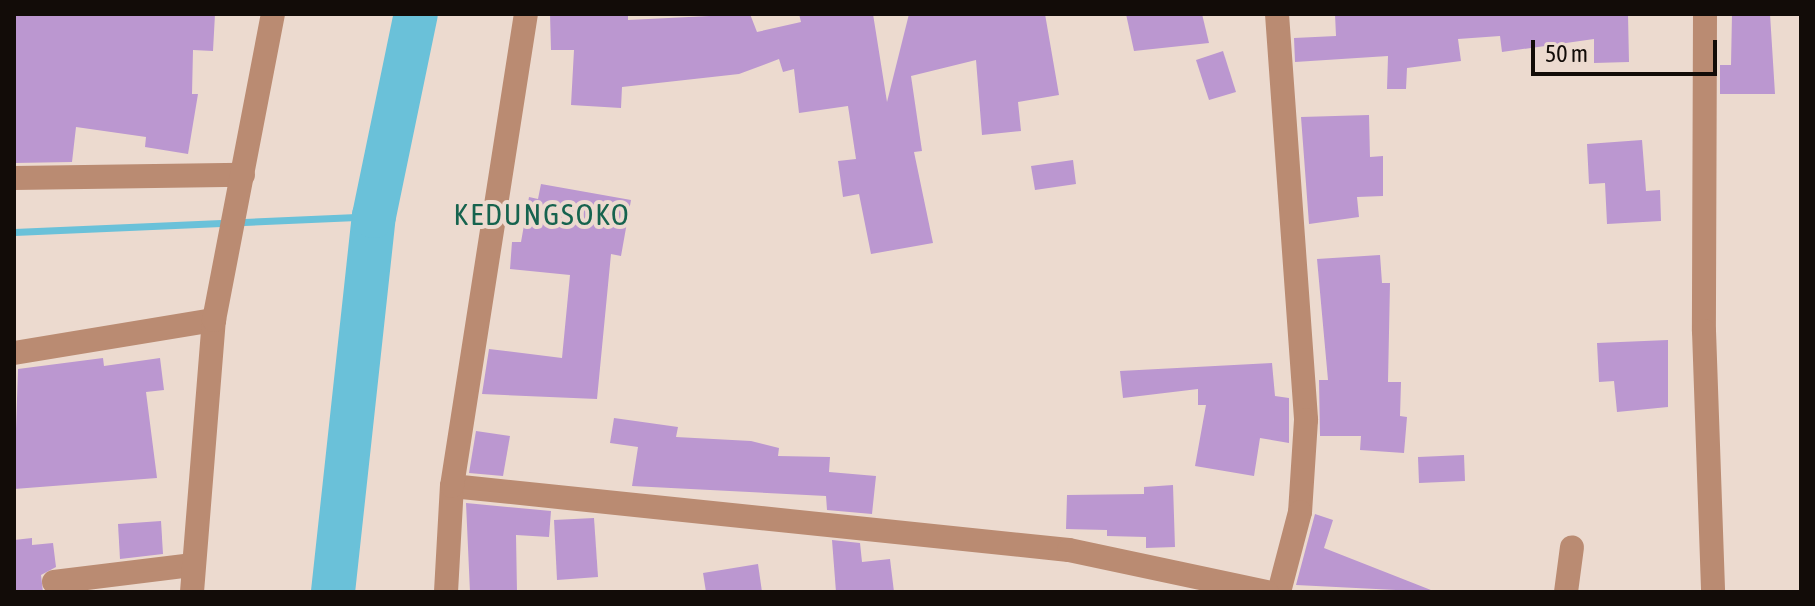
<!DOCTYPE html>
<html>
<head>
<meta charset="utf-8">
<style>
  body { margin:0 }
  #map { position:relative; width:1815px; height:606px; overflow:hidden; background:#ecdacf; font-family:"Asap Condensed",sans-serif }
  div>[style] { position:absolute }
  .stream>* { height:7px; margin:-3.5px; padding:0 3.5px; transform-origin:3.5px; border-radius:3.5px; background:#6ac1d9 }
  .river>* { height:44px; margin:-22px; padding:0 22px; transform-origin:22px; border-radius:22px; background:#6ac1d9 }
  .building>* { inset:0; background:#bb97d0 }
  .minor>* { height:24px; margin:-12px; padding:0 12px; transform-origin:12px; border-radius:12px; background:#ba8b72 }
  span { translate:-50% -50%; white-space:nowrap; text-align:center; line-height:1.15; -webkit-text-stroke:8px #ecdacf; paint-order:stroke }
  .quarter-label { font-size:30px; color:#16634e; letter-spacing:2px }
  .frame { position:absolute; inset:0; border:16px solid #120c08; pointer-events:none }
  .scale { position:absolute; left:1531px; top:40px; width:186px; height:36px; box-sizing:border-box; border:4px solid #120c08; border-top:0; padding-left:10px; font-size:24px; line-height:28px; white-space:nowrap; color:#120c08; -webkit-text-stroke:6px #ecdacf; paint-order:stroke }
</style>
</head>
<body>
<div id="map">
  <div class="stream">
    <i style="left:14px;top:232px;width:360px;rotate:-2.5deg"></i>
  </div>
  <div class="river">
    <i style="left:333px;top:592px;width:378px;rotate:-83.8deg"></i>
    <i style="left:374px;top:216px;width:206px;rotate:-78.3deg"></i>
  </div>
  <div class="building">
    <i style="clip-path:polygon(14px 14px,215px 14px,213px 51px,193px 50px,192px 94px,198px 94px,188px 154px,145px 147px,146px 137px,76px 127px,72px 162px,14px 163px)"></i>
    <i style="clip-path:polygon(550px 14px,628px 14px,628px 20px,750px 14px,757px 32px,801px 22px,799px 14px,873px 14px,887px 102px,909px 14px,1045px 14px,1059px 95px,1018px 102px,1021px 131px,982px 135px,976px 60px,911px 76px,922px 151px,914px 152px,933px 243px,871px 254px,859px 194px,843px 197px,838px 161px,856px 159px,848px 106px,799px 113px,794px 69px,783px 72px,779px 59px,739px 74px,622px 87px,621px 108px,571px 105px,574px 50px,551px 50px)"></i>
    <i style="clip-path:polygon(1126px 14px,1202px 14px,1209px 43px,1134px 51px)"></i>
    <i style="clip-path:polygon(1335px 14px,1628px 14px,1629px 62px,1594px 63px,1594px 39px,1502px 52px,1500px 36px,1458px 39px,1461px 61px,1407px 68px,1406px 89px,1387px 89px,1388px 56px,1295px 62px,1294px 38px,1336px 36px)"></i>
    <i style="clip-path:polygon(1732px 14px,1770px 14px,1775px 94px,1720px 94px,1720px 65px,1731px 65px)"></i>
    <i style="clip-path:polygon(1223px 51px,1236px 92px,1209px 100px,1196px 60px)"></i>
    <i style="clip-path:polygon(1369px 115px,1370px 157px,1383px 156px,1383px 196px,1357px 197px,1359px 217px,1309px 224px,1301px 117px)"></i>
    <i style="clip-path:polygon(1642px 140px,1646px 191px,1660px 190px,1661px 221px,1607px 224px,1605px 183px,1589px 184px,1587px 144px)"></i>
    <i style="clip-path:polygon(1073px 160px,1076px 184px,1035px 190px,1031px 166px)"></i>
    <i style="clip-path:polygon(541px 184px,631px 200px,621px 256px,611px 254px,597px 399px,482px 394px,489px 349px,562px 358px,570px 275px,510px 269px,512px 242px,521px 242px,529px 197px,538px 199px)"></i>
    <i style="clip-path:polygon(1380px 255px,1382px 283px,1390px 283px,1388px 382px,1401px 382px,1400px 416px,1407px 417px,1404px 453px,1360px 450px,1361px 436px,1320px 436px,1319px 380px,1328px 380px,1317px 259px)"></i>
    <i style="clip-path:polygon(1668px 340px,1668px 407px,1617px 412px,1614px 381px,1599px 382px,1597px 343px)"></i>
    <i style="clip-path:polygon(103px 358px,104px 366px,160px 358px,164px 390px,146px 392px,157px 478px,14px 489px,18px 369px)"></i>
    <i style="clip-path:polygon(1272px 363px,1275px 396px,1289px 398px,1289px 443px,1260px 438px,1254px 476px,1195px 466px,1206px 405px,1198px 405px,1198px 389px,1123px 398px,1120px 371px)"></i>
    <i style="clip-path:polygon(614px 418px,678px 427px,676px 437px,751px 441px,779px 448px,778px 456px,830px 457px,829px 472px,876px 476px,872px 514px,827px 510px,826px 496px,632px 486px,638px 447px,610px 443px)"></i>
    <i style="clip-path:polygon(476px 431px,510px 436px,503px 476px,469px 473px)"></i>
    <i style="clip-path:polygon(1464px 455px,1465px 481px,1419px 483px,1418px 457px)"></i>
    <i style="clip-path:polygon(1173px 485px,1175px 547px,1146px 548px,1146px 537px,1107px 536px,1107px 530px,1066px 529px,1067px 495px,1144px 494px,1144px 487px)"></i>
    <i style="clip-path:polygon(466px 503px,551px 511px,549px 537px,516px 535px,517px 592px,470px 592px)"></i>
    <i style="clip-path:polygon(1315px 514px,1333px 520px,1324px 548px,1436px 592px,1296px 585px)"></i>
    <i style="clip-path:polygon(594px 518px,598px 577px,557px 580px,554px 520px)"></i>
    <i style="clip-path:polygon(161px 521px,163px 554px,120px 559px,118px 524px)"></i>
    <i style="clip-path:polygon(32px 538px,32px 545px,53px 543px,56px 567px,41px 575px,43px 592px,14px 592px,14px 540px)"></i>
    <i style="clip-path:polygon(832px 540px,860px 543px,862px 562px,890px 559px,894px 592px,836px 592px)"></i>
    <i style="clip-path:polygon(758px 564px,762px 592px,706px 592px,703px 573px)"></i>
  </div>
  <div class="minor">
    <i style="left:1277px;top:14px;width:407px;rotate:85.9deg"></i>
    <i style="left:1306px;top:420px;width:92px;rotate:93.7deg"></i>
    <i style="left:1300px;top:512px;width:83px;rotate:104.7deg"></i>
    <i style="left:1705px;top:14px;width:317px;rotate:90.2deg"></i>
    <i style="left:1704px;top:331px;width:261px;rotate:88deg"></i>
    <i style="left:14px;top:178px;width:229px;rotate:-0.8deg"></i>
    <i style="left:14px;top:353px;width:203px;rotate:-9.4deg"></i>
    <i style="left:452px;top:486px;width:620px;rotate:5.92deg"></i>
    <i style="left:1069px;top:550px;width:202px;rotate:12deg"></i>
    <i style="left:54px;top:582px;width:140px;rotate:-7deg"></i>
    <i style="left:192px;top:592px;width:273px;rotate:-85.4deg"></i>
    <i style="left:214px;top:320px;width:312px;rotate:-79.1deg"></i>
    <i style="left:446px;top:592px;width:106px;rotate:-86.8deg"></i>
    <i style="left:452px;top:486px;width:478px;rotate:-81.1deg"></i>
    <i style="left:1566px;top:592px;width:45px;rotate:-82.4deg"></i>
  </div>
  <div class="quarter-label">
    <span style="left:542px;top:214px">KEDUNGSOKO</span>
  </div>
  <div class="frame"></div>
  <div class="scale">50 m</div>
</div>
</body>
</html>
